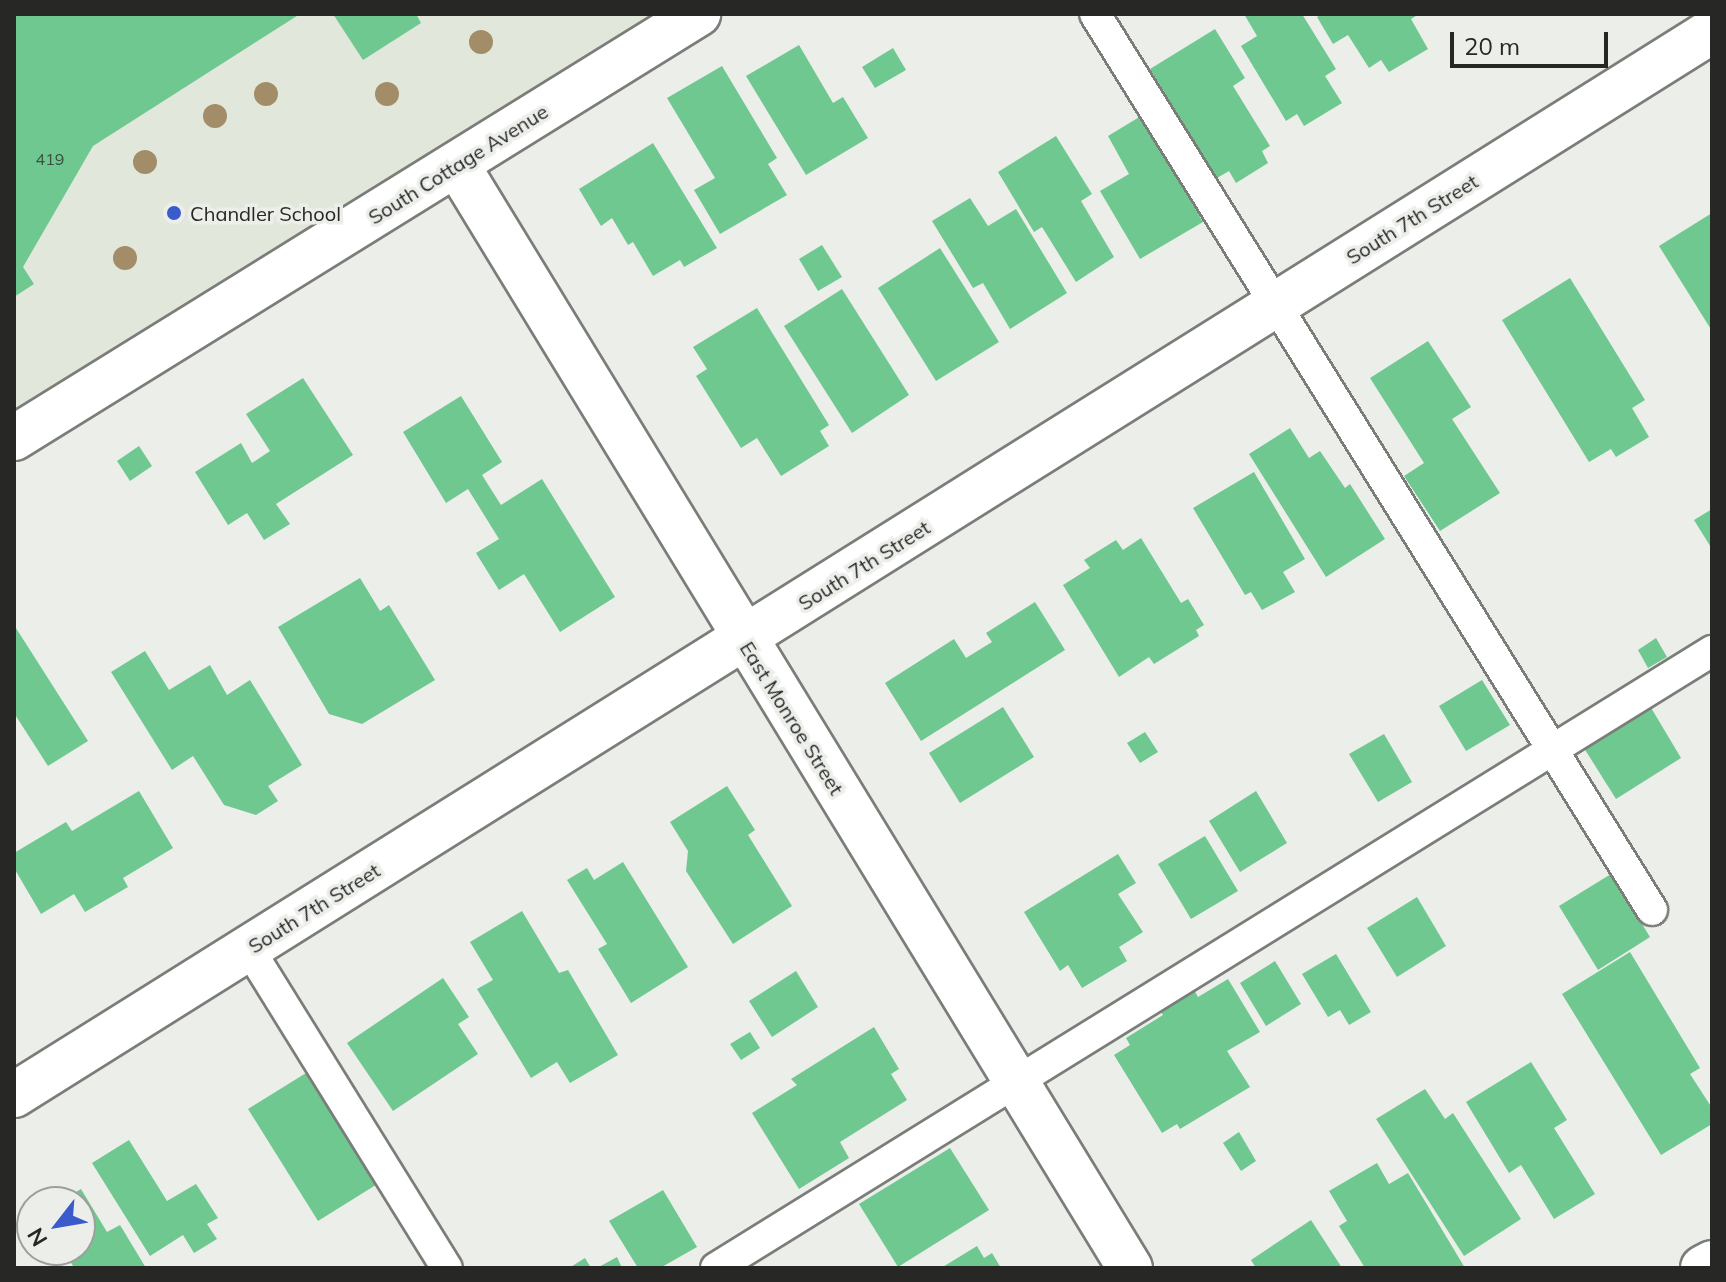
<!DOCTYPE html>
<html>
<head>
<meta charset="utf-8">
<style>
  body { margin:0 }
  #map { position:relative; width:1726px; height:1282px; overflow:hidden; background:#eceeea; font-family:Mulish,sans-serif }
  div>[style] { position:absolute }
  .built>* { inset:0; background:#e2e7db }
  .building>* { inset:0; background:#6fc88f }
  .roads { filter:drop-shadow(2px 0 #7b7d79) drop-shadow(-2px 0 #7b7d79) drop-shadow(0 2px #7b7d79) drop-shadow(0 -2px #7b7d79) }
  .service>* { height:30px; margin:-15px; padding:0 15px; transform-origin:15px; border-radius:15px; background:#fff }
  .minor>* { height:44px; margin:-22px; padding:0 22px; transform-origin:22px; border-radius:22px; background:#fff }
  .trees>* { width:24px; height:24px; margin:-12px; border-radius:50%; background:#a38d69 }
  .dots>* { width:22px; height:22px; translate:-50% -50%; box-sizing:border-box; border:4px solid #eceeea; border-radius:50% }
  span { translate:-50% -50%; white-space:nowrap; text-align:center; line-height:1.15; -webkit-text-stroke:7px #eceeea; paint-order:stroke }
  .number-label { font-size:16px; color:#395040 }
  .number-label span { -webkit-text-stroke-width:0 }
  .street-label { font-size:20px; color:#272826 }
  .poi-label { font-size:20px; color:#272826 }
  .left { translate:0 -50%; text-align:left }
  .frame { position:absolute; inset:0; border:16px solid #272826; pointer-events:none }
  .north { position:absolute; left:16px; top:1186px; width:80px; height:80px; box-sizing:border-box; background:#eceeea; border:2px solid #9d9f9c; border-radius:50%; rotate:239deg; font-size:22px; font-weight:700; line-height:32px; text-align:center; color:#272826 }
  .north::after { content:''; display:block; margin:auto; width:28px; height:36px; background:#3b5bcd; clip-path:polygon(50% 0,100% 100%,50% 72%,0 100%) }
  .scale { position:absolute; left:1450px; top:32px; width:158px; height:36px; box-sizing:border-box; border:4px solid #272826; border-top:0; padding-left:10px; font-size:24px; line-height:28px; white-space:nowrap; color:#272826; -webkit-text-stroke:6px #eceeea; paint-order:stroke }
</style>
</head>
<body>
<div id="map">
  <div class="built">
    <i style="clip-path:polygon(14px 14px,655px 14px,14px 412px)"></i>
  </div>
  <div class="building">
    <i style="clip-path:polygon(14px 14px,300px 14px,93px 146px,23px 267px,34px 284px,14px 297px)"></i>
    <i style="clip-path:polygon(333px 14px,416px 14px,421px 23px,363px 60px)"></i>
    <i style="clip-path:polygon(1244px 14px,1302px 14px,1336px 69px,1325px 76px,1342px 103px,1304px 126px,1297px 114px,1286px 121px,1241px 46px,1257px 36px)"></i>
    <i style="clip-path:polygon(1322px 14px,1419px 14px,1411px 19px,1428px 49px,1389px 72px,1381px 60px,1369px 68px,1348px 35px,1333px 44px,1317px 17px)"></i>
    <i style="clip-path:polygon(1215px 29px,1245px 78px,1233px 86px,1270px 146px,1262px 151px,1268px 163px,1236px 183px,1229px 171px,1217px 178px,1150px 69px)"></i>
    <i style="clip-path:polygon(799px 45px,833px 103px,843px 97px,868px 138px,806px 175px,746px 76px)"></i>
    <i style="clip-path:polygon(893px 48px,906px 70px,875px 88px,862px 67px)"></i>
    <i style="clip-path:polygon(722px 66px,777px 158px,768px 164px,787px 195px,720px 234px,694px 190px,715px 178px,667px 98px)"></i>
    <i style="clip-path:polygon(1141px 116px,1203px 222px,1140px 259px,1100px 191px,1129px 174px,1108px 136px)"></i>
    <i style="clip-path:polygon(1056px 136px,1092px 194px,1081px 201px,1114px 257px,1076px 282px,1042px 227px,1034px 232px,998px 172px)"></i>
    <i style="clip-path:polygon(653px 143px,717px 248px,684px 267px,680px 260px,653px 276px,633px 242px,628px 245px,612px 218px,601px 226px,579px 189px)"></i>
    <i style="clip-path:polygon(970px 198px,988px 226px,1016px 209px,1067px 293px,1010px 329px,983px 283px,973px 288px,932px 221px)"></i>
    <i style="clip-path:polygon(1712px 213px,1712px 331px,1659px 246px)"></i>
    <i style="clip-path:polygon(822px 245px,842px 277px,818px 291px,799px 259px)"></i>
    <i style="clip-path:polygon(940px 248px,999px 342px,936px 381px,878px 288px)"></i>
    <i style="clip-path:polygon(1570px 278px,1645px 400px,1632px 408px,1649px 437px,1616px 457px,1611px 449px,1589px 462px,1502px 320px)"></i>
    <i style="clip-path:polygon(842px 289px,909px 395px,852px 433px,784px 326px)"></i>
    <i style="clip-path:polygon(757px 308px,829px 425px,820px 431px,829px 446px,781px 476px,757px 438px,741px 448px,696px 376px,707px 369px,693px 347px)"></i>
    <i style="clip-path:polygon(1428px 341px,1471px 407px,1452px 419px,1500px 493px,1440px 531px,1404px 476px,1424px 463px,1370px 378px)"></i>
    <i style="clip-path:polygon(303px 378px,353px 455px,276px 504px,290px 524px,264px 540px,247px 513px,228px 525px,195px 472px,241px 443px,252px 463px,270px 451px,246px 414px)"></i>
    <i style="clip-path:polygon(461px 396px,502px 462px,482px 475px,501px 505px,542px 479px,615px 597px,560px 632px,524px 574px,499px 590px,476px 553px,499px 539px,468px 489px,446px 503px,403px 432px)"></i>
    <i style="clip-path:polygon(1290px 428px,1309px 458px,1320px 451px,1345px 488px,1350px 484px,1385px 539px,1326px 577px,1249px 454px)"></i>
    <i style="clip-path:polygon(139px 446px,152px 466px,130px 481px,117px 461px)"></i>
    <i style="clip-path:polygon(1254px 472px,1305px 559px,1283px 572px,1295px 592px,1262px 610px,1251px 592px,1245px 595px,1193px 508px)"></i>
    <i style="clip-path:polygon(1712px 509px,1712px 549px,1694px 520px)"></i>
    <i style="clip-path:polygon(1141px 538px,1181px 603px,1188px 599px,1204px 625px,1196px 630px,1199px 636px,1154px 664px,1149px 657px,1119px 677px,1063px 585px,1090px 568px,1084px 560px,1116px 540px,1123px 550px)"></i>
    <i style="clip-path:polygon(360px 578px,380px 611px,389px 605px,435px 680px,362px 724px,329px 714px,278px 627px)"></i>
    <i style="clip-path:polygon(1035px 602px,1065px 650px,921px 741px,885px 683px,954px 639px,966px 658px,992px 642px,986px 633px)"></i>
    <i style="clip-path:polygon(14px 625px,88px 741px,48px 766px,14px 713px)"></i>
    <i style="clip-path:polygon(1656px 638px,1667px 657px,1648px 668px,1638px 650px)"></i>
    <i style="clip-path:polygon(145px 651px,169px 690px,210px 665px,227px 695px,250px 680px,302px 765px,268px 786px,278px 801px,256px 815px,224px 805px,193px 756px,172px 770px,111px 672px)"></i>
    <i style="clip-path:polygon(1482px 680px,1510px 725px,1466px 751px,1439px 706px)"></i>
    <i style="clip-path:polygon(1650px 706px,1681px 758px,1616px 799px,1584px 748px)"></i>
    <i style="clip-path:polygon(1003px 707px,1034px 757px,960px 803px,929px 753px)"></i>
    <i style="clip-path:polygon(1145px 732px,1158px 752px,1140px 763px,1127px 743px)"></i>
    <i style="clip-path:polygon(1384px 734px,1412px 782px,1378px 802px,1349px 754px)"></i>
    <i style="clip-path:polygon(727px 786px,755px 830px,748px 835px,792px 906px,733px 944px,686px 871px,688px 851px,670px 822px)"></i>
    <i style="clip-path:polygon(139px 791px,173px 848px,123px 878px,128px 887px,85px 912px,74px 894px,41px 914px,14px 868px,14px 853px,66px 822px,72px 831px)"></i>
    <i style="clip-path:polygon(1256px 791px,1287px 843px,1240px 872px,1209px 821px)"></i>
    <i style="clip-path:polygon(1205px 836px,1238px 891px,1191px 919px,1158px 864px)"></i>
    <i style="clip-path:polygon(1118px 854px,1136px 883px,1118px 894px,1143px 932px,1119px 947px,1127px 961px,1082px 988px,1068px 965px,1060px 971px,1024px 912px)"></i>
    <i style="clip-path:polygon(623px 862px,688px 967px,631px 1003px,598px 949px,607px 944px,567px 880px,587px 868px,594px 880px)"></i>
    <i style="clip-path:polygon(1611px 874px,1650px 937px,1598px 970px,1559px 906px)"></i>
    <i style="clip-path:polygon(1417px 897px,1446px 946px,1397px 977px,1367px 928px)"></i>
    <i style="clip-path:polygon(522px 911px,559px 973px,568px 970px,618px 1055px,570px 1083px,557px 1062px,531px 1078px,477px 989px,493px 980px,470px 942px)"></i>
    <i style="clip-path:polygon(1630px 952px,1700px 1068px,1690px 1074px,1712px 1108px,1712px 1124px,1661px 1155px,1562px 994px)"></i>
    <i style="clip-path:polygon(1336px 954px,1371px 1012px,1349px 1025px,1340px 1010px,1328px 1017px,1302px 974px)"></i>
    <i style="clip-path:polygon(1275px 961px,1301px 1004px,1266px 1026px,1240px 983px)"></i>
    <i style="clip-path:polygon(796px 971px,818px 1007px,772px 1037px,749px 1001px)"></i>
    <i style="clip-path:polygon(443px 978px,469px 1017px,458px 1024px,478px 1054px,393px 1111px,347px 1043px)"></i>
    <i style="clip-path:polygon(1228px 979px,1260px 1032px,1227px 1051px,1250px 1087px,1180px 1129px,1177px 1124px,1162px 1133px,1114px 1055px,1130px 1045px,1126px 1038px,1163px 1015px,1159px 1009px,1193px 988px,1198px 997px)"></i>
    <i style="clip-path:polygon(874px 1027px,899px 1069px,891px 1074px,907px 1100px,840px 1142px,849px 1158px,799px 1189px,752px 1113px,797px 1085px,791px 1079px)"></i>
    <i style="clip-path:polygon(750px 1032px,760px 1048px,741px 1060px,730px 1044px)"></i>
    <i style="clip-path:polygon(1531px 1062px,1567px 1120px,1554px 1128px,1595px 1194px,1554px 1219px,1521px 1165px,1509px 1173px,1466px 1102px)"></i>
    <i style="clip-path:polygon(306px 1073px,316px 1089px,327px 1083px,387px 1178px,318px 1221px,248px 1109px)"></i>
    <i style="clip-path:polygon(1425px 1089px,1445px 1119px,1453px 1113px,1521px 1219px,1464px 1256px,1376px 1119px)"></i>
    <i style="clip-path:polygon(1239px 1132px,1256px 1161px,1241px 1171px,1223px 1143px)"></i>
    <i style="clip-path:polygon(129px 1140px,167px 1201px,196px 1184px,218px 1218px,207px 1224px,217px 1239px,194px 1253px,183px 1235px,150px 1256px,92px 1163px)"></i>
    <i style="clip-path:polygon(950px 1148px,989px 1210px,898px 1267px,859px 1204px)"></i>
    <i style="clip-path:polygon(1377px 1163px,1389px 1184px,1408px 1173px,1465px 1268px,1365px 1268px,1339px 1226px,1347px 1221px,1329px 1191px)"></i>
    <i style="clip-path:polygon(81px 1189px,107px 1232px,120px 1225px,146px 1268px,74px 1268px,64px 1250px,80px 1250px,80px 1202px,59px 1202px)"></i>
    <i style="clip-path:polygon(663px 1190px,697px 1247px,660px 1268px,638px 1268px,609px 1221px)"></i>
    <i style="clip-path:polygon(1311px 1220px,1342px 1268px,1256px 1268px,1251px 1260px)"></i>
    <i style="clip-path:polygon(977px 1246px,984px 1258px,992px 1253px,1001px 1268px,941px 1268px)"></i>
    <i style="clip-path:polygon(617px 1257px,622px 1268px,597px 1268px)"></i>
    <i style="clip-path:polygon(585px 1258px,591px 1268px,569px 1268px)"></i>
  </div>
  <div class="roads">
    <div class="service">
      <i style="left:1095px;top:14px;width:1055px;rotate:58.13deg"></i>
      <i style="left:249px;top:949px;width:375px;rotate:58.2deg"></i>
      <i style="left:716px;top:1268px;width:1172px;rotate:-31.78deg"></i>
    </div>
    <div class="minor">
      <i style="left:457px;top:165px;width:1292px;rotate:58.61deg"></i>
      <i style="left:14px;top:438px;width:805px;rotate:-31.79deg"></i>
      <i style="left:14px;top:1095px;width:2004px;rotate:-32.07deg"></i>
      <i style="left:1703px;top:1268px;width:10px;rotate:-29deg"></i>
    </div>
  </div>
  <div class="trees">
    <i style="left:481px;top:42px"></i>
    <i style="left:266px;top:94px"></i>
    <i style="left:387px;top:94px"></i>
    <i style="left:215px;top:116px"></i>
    <i style="left:145px;top:162px"></i>
    <i style="left:125px;top:258px"></i>
  </div>
  <div class="dots">
    <i style="left:174px;top:213px;background:#3b5bcd"></i>
  </div>
  <div class="number-label">
    <span style="left:50px;top:159px">419</span>
  </div>
  <div class="street-label">
    <span style="left:458px;top:164px;rotate:-32deg">South Cottage Avenue</span>
    <span style="left:1412px;top:219px;rotate:-32deg">South 7th Street</span>
    <span style="left:864px;top:565px;rotate:-32deg">South 7th Street</span>
    <span style="left:792px;top:718px;rotate:58deg">East Monroe Street</span>
    <span style="left:314px;top:908px;rotate:-32deg">South 7th Street</span>
  </div>
  <div class="poi-label">
    <span class="left" style="left:190px;top:213px">Chandler School</span>
  </div>
  <div class="frame"></div>
  <div class="north">N</div>
  <div class="scale">20 m</div>
</div>
</body>
</html>
